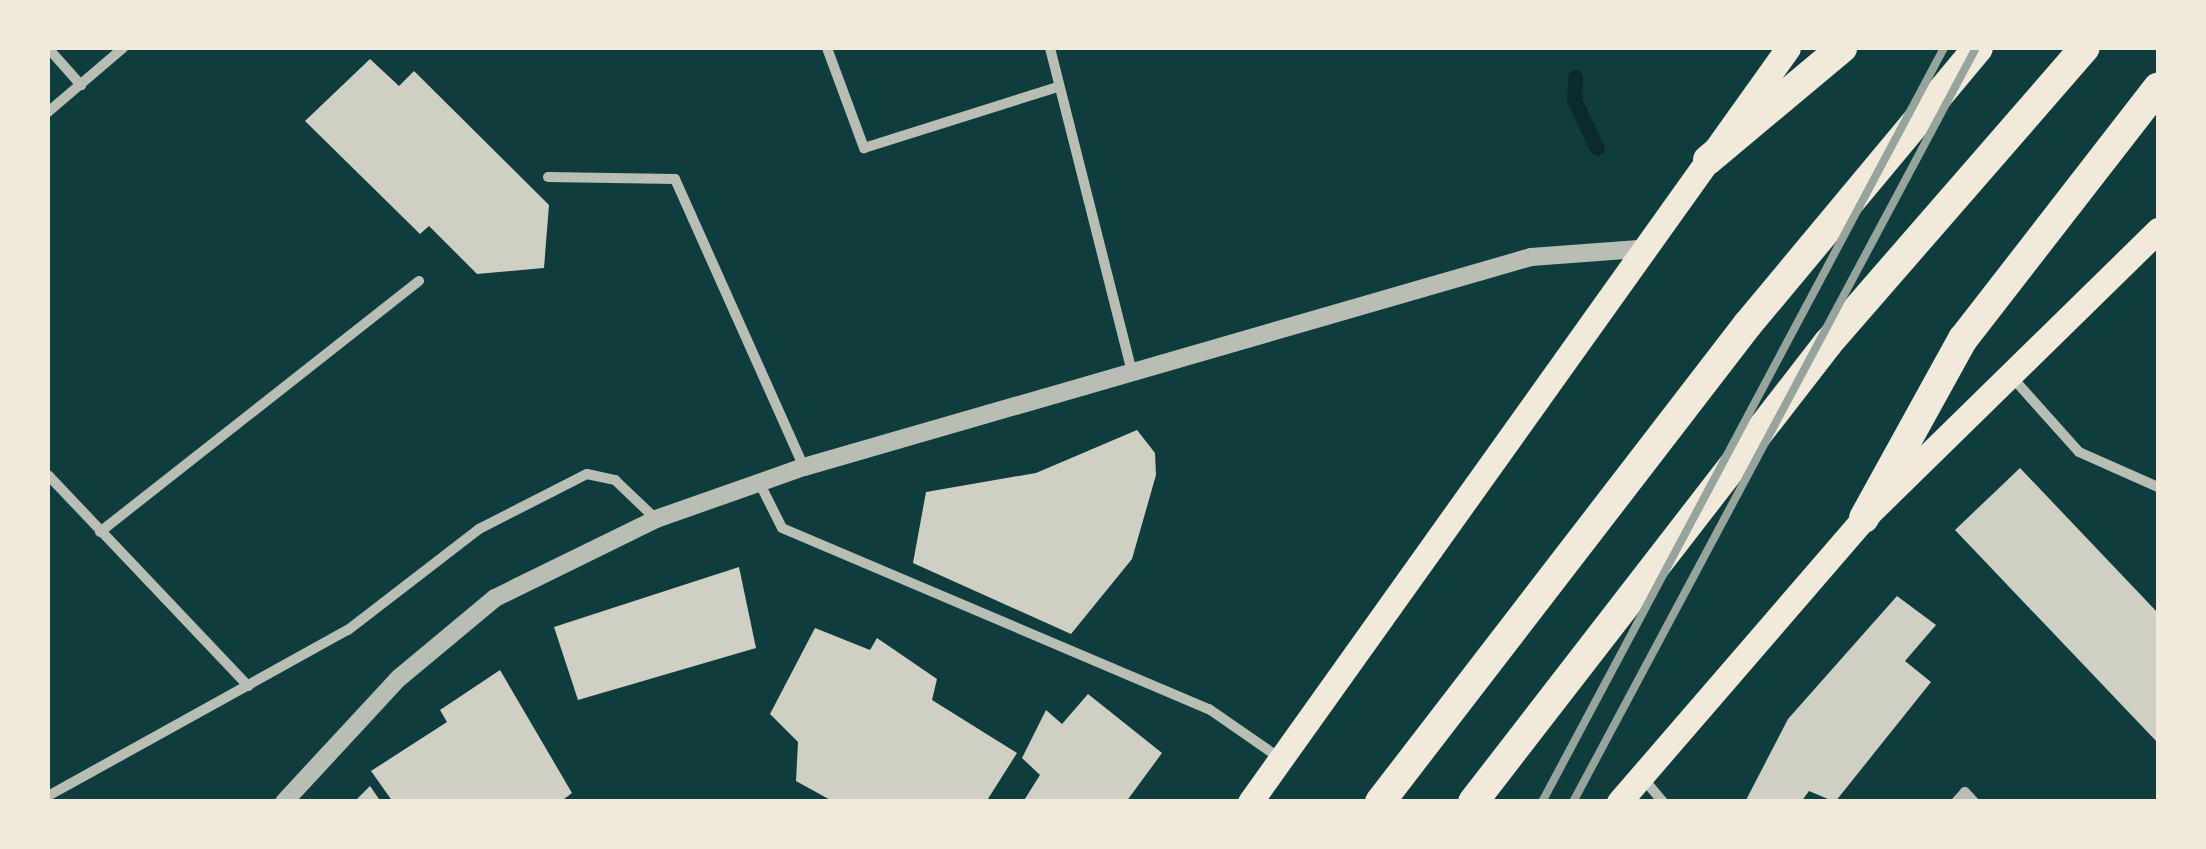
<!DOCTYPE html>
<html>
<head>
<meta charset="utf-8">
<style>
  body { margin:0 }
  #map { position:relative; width:2206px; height:849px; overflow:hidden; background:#0f3d3e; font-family:Barlow,sans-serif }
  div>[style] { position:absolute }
  .stream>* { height:15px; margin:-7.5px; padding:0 7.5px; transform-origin:7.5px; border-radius:7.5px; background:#0a2a2b }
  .building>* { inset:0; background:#cfcfc3 }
  .minor>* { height:10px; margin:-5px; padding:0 5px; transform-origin:5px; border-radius:5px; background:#b8beb3 }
  .tertiary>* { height:18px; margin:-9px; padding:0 9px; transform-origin:9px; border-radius:9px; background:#b8beb3 }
  .primary>* { height:25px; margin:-12.5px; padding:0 12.5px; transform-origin:12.5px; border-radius:12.5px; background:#f1e9da }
  .motorway>* { height:30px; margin:-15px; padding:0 15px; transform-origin:15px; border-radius:15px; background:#f1e9da }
  .rail>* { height:8px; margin:-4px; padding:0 4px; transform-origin:4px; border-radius:4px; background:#97a49c }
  span { translate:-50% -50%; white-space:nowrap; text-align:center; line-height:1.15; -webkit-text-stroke:8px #f1e9da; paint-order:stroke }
  .frame { position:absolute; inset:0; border:50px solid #f1e9da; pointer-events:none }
</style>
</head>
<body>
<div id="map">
  <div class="stream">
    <i style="left:1575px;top:77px;width:23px;rotate:92deg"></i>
    <i style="left:1574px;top:100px;width:53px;rotate:64.4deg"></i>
  </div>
  <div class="building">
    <i style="clip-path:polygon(370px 59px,399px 86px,414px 71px,549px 205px,544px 268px,477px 274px,429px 226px,420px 234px,305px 121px)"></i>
    <i style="clip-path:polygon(1137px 430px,1155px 453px,1156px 475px,1132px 559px,1071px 634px,913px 563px,926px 492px,1036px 473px)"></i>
    <i style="clip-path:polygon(2020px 468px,2158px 613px,2158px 743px,1955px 530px)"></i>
    <i style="clip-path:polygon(739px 567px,756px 648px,578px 700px,554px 627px)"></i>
    <i style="clip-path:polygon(1897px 596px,1936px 625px,1905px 661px,1931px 682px,1835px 802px,1809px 791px,1801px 802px,1745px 802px,1788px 719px)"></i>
    <i style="clip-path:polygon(815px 628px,870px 650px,877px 638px,937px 679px,932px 700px,1017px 753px,986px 802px,834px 802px,796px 781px,798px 742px,770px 714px)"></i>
    <i style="clip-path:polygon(500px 670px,572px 793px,560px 802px,393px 802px,371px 771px,447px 722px,440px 710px)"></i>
    <i style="clip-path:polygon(1088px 694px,1162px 753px,1126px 802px,1023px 802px,1040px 775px,1022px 758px,1046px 710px,1062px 724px)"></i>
    <i style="clip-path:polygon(370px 786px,381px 802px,354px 802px)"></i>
  </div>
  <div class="minor">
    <i style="left:48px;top:48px;width:50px;rotate:48.3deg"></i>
    <i style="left:827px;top:48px;width:107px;rotate:69.7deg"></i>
    <i style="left:864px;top:148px;width:203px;rotate:-17.5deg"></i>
    <i style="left:1050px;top:48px;width:334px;rotate:75.8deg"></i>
    <i style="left:48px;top:112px;width:99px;rotate:-40.5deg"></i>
    <i style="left:548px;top:177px;width:127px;rotate:0.9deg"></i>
    <i style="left:675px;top:179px;width:316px;rotate:65.9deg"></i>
    <i style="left:2011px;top:376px;width:102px;rotate:48.2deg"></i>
    <i style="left:2079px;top:452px;width:86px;rotate:23.9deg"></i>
    <i style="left:48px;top:475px;width:291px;rotate:46.5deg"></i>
    <i style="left:759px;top:482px;width:51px;rotate:63.4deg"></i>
    <i style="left:782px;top:528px;width:464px;rotate:23deg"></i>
    <i style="left:1209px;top:709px;width:83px;rotate:34.7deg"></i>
    <i style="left:100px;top:532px;width:406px;rotate:-38.2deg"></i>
    <i style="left:1642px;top:777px;width:33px;rotate:50deg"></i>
    <i style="left:48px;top:796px;width:343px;rotate:-29deg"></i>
    <i style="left:348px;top:630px;width:165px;rotate:-37.6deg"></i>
    <i style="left:479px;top:529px;width:121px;rotate:-27deg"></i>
    <i style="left:587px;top:474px;width:29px;rotate:12deg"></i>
    <i style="left:615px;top:480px;width:57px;rotate:43.6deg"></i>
    <i style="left:1956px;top:802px;width:13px;rotate:-48deg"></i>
    <i style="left:1965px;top:792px;width:13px;rotate:48deg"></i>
  </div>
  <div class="tertiary">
    <i style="left:284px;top:802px;width:169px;rotate:-47.2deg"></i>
    <i style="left:399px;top:678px;width:125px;rotate:-39.8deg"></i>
    <i style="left:495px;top:598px;width:179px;rotate:-26.1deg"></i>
    <i style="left:656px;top:519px;width:157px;rotate:-19.4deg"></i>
    <i style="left:804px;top:467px;width:757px;rotate:-16.11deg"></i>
    <i style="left:1531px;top:257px;width:108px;rotate:-4.2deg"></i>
  </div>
  <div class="primary">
    <i style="left:1250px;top:802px;width:926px;rotate:-54.49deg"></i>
    <i style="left:1619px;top:802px;width:375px;rotate:-49.2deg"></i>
    <i style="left:1864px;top:518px;width:412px;rotate:-44.4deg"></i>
  </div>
  <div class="motorway">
    <i style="left:1708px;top:160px;width:175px;rotate:-39.9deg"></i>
    <i style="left:1864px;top:518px;width:205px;rotate:-61.1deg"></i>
    <i style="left:1963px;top:339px;width:318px;rotate:-52.2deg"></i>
    <i style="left:1380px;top:802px;width:603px;rotate:-52.41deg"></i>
    <i style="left:1748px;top:324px;width:359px;rotate:-50.2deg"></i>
    <i style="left:1473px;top:802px;width:580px;rotate:-52.28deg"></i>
    <i style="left:1828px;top:343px;width:391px;rotate:-49deg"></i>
  </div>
  <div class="rail">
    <i style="left:1542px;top:802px;width:854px;rotate:-61.94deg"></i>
    <i style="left:1573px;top:802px;width:855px;rotate:-61.88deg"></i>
  </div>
  <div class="frame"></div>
</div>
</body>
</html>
